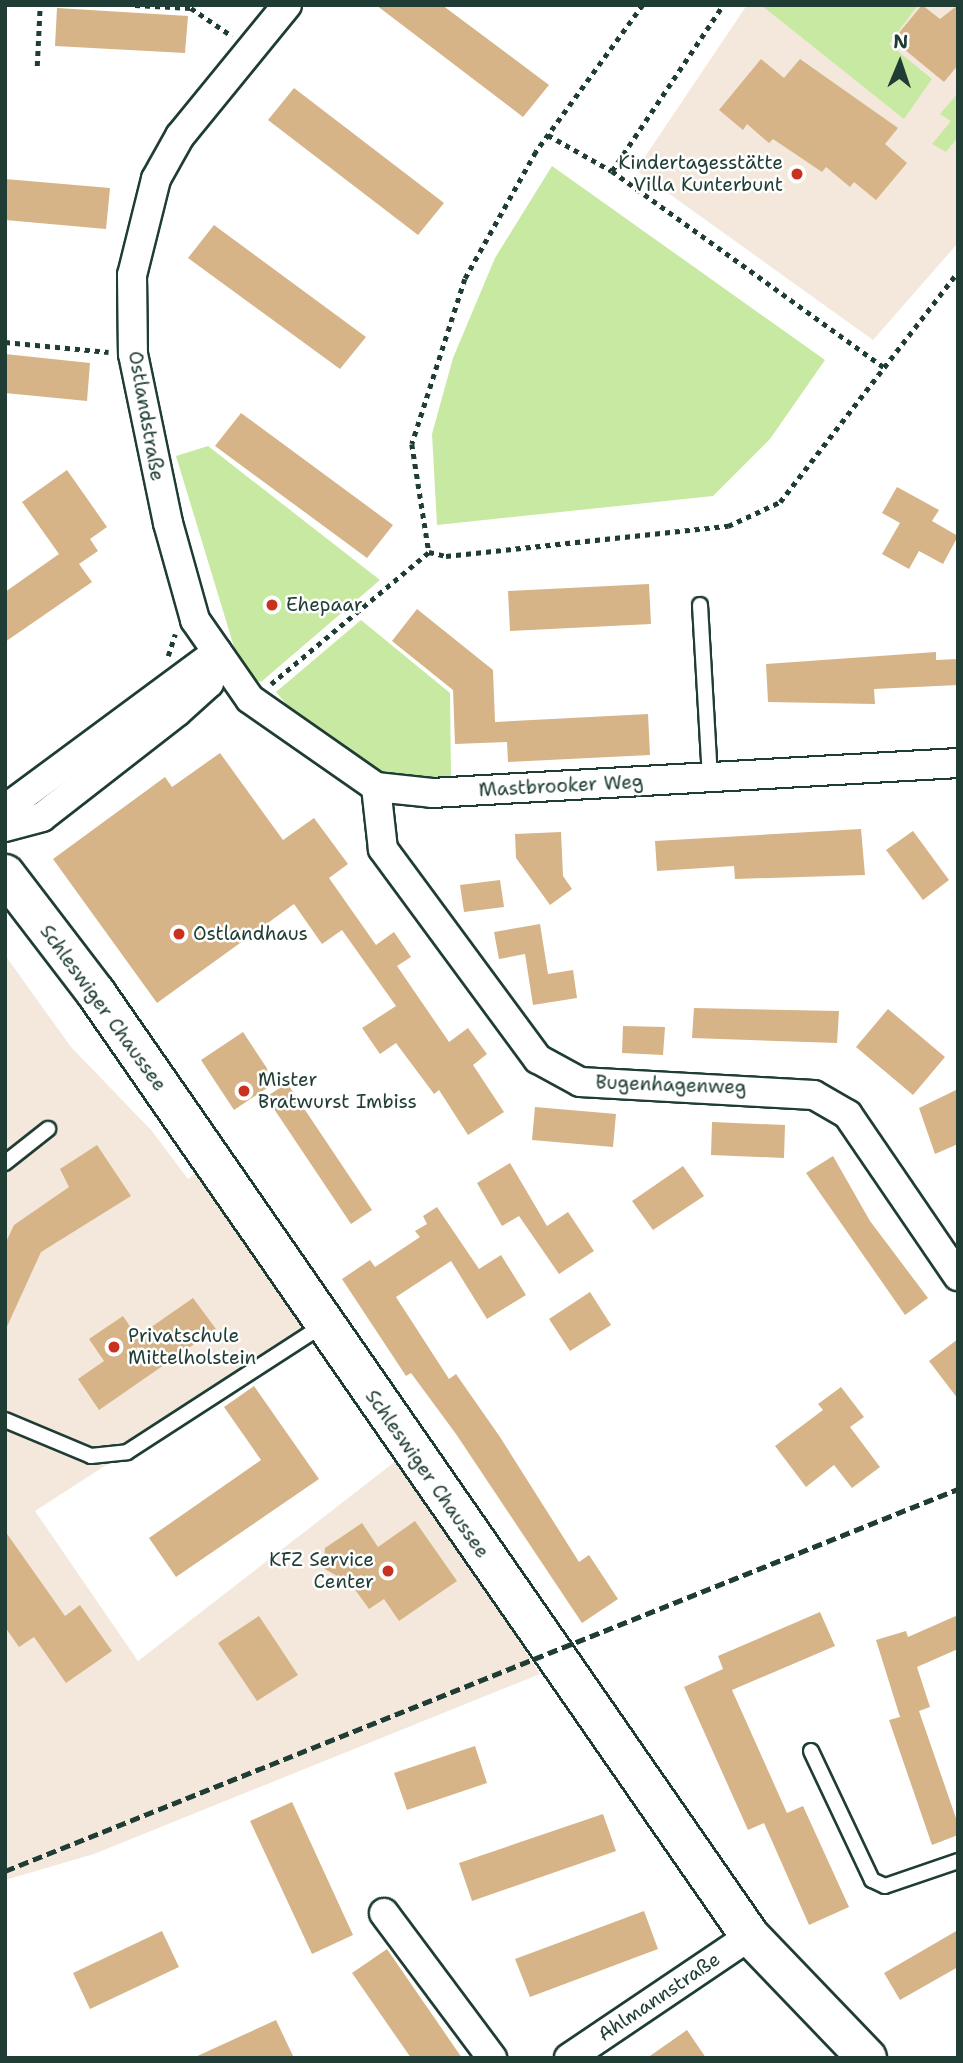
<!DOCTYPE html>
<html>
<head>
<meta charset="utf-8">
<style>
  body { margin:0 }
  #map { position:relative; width:963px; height:2063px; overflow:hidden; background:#fff; font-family:"Shantell Sans",sans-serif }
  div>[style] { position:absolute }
  .built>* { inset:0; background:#f3e8db }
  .green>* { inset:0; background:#c7e9a2 }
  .building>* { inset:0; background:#d6b488 }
  .path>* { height:4.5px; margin-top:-2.25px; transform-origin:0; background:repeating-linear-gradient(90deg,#1f3d34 0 5px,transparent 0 10px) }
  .roads { filter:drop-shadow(2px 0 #1f3d34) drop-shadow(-2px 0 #1f3d34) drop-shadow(0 2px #1f3d34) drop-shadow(0 -2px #1f3d34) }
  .lane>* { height:14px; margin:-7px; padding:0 7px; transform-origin:7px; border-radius:7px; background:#fff }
  .street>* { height:28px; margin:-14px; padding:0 14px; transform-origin:14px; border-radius:14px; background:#fff }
  .secondary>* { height:38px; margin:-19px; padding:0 19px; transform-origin:19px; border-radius:19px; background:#fff }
  .rail>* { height:5px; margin-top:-2.5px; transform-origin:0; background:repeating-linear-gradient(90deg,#1f3d34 0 10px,transparent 0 15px) }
  .dots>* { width:19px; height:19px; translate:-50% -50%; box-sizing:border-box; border:4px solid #fff; border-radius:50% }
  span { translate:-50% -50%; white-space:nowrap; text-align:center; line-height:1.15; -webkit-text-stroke:5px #fff; paint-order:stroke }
  .poi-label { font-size:19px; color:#1f3d34 }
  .right { translate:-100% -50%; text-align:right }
  .left { translate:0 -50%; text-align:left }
  .street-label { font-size:19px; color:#1f3d34 }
  .frame { position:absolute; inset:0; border:7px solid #1f3d34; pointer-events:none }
  .north { position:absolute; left:865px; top:28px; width:70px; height:70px; -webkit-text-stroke:5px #fff; paint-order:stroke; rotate:2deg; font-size:19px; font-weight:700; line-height:28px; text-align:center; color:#1f3d34 }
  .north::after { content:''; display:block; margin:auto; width:24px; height:32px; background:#1f3d34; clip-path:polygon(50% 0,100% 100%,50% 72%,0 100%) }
</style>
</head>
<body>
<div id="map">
  <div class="built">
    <i style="clip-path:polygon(747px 5px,958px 5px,958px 243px,873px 340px,636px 170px)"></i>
    <i style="clip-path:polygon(5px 955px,71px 1047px,152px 1131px,188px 1179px,210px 1161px,323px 1325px,35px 1511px,138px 1661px,410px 1450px,532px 1623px,513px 1632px,540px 1674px,94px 1854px,5px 1880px)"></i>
  </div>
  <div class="green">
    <i style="clip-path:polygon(761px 5px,918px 5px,889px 44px,932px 79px,904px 119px)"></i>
    <i style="clip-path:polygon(958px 93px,958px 137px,946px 152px,932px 144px,951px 121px,940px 114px)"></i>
    <i style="clip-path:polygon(552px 166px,825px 360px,770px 439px,713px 496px,437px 525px,432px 434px,453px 358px,495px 258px)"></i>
    <i style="clip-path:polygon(208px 446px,380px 580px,261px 682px,252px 678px,234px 647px,176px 456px)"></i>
    <i style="clip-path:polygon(361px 620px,450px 693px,451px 778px,410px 782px,363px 765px,310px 732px,276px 692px)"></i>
  </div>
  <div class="building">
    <i style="clip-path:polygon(376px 5px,442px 5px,549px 85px,523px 117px)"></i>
    <i style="clip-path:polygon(922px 5px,940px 19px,958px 5px,958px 65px,944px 82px,893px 40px)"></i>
    <i style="clip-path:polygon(57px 8px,188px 16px,185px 53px,55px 46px)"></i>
    <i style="clip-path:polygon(761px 59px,784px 78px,800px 59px,898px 128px,885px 144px,907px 163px,876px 200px,854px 182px,850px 187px,826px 167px,822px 172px,773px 139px,769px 143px,747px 124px,743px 130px,719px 110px)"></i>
    <i style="clip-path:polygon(294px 88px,444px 203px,418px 235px,268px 120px)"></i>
    <i style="clip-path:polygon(5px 179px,110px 188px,106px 229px,5px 220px)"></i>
    <i style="clip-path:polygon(214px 225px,366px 337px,340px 369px,188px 258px)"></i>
    <i style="clip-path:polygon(5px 354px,90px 363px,87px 401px,5px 393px)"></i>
    <i style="clip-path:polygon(241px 413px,393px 525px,367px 558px,215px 446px)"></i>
    <i style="clip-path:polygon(67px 470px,107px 527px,90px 539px,98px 551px,79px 564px,92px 582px,5px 642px,5px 592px,59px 554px,22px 502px)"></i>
    <i style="clip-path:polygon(897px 487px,939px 510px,932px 521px,958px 536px,943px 564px,919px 551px,909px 569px,882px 554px,900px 523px,882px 513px)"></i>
    <i style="clip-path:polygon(649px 584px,651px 624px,510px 631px,508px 591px)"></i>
    <i style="clip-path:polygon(417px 609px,493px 670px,495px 722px,648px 714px,650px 755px,508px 762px,507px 742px,455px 744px,453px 690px,392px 641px)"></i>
    <i style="clip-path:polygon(936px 652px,936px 660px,958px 659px,958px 685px,874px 689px,875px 704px,768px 702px,766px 664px)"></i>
    <i style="clip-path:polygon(220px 753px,283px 840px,314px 818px,348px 864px,329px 878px,376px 945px,394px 932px,411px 957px,397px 966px,449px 1042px,468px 1028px,487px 1054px,473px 1065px,504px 1112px,468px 1135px,439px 1090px,434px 1094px,396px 1043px,380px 1054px,362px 1028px,396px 1006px,342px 930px,322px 944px,294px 904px,157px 1003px,53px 859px,165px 777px,172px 787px)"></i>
    <i style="clip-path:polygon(861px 829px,865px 875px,735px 879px,734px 866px,657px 871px,655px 841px)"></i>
    <i style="clip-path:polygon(913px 831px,949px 880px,923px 900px,886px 850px)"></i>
    <i style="clip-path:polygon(561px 832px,563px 876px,572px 889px,550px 905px,516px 858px,515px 834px)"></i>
    <i style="clip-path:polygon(500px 880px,504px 907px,464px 912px,460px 885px)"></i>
    <i style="clip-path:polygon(540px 924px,548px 974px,573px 970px,577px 998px,533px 1005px,525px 954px,499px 959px,494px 932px)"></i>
    <i style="clip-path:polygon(694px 1008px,839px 1011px,837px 1043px,692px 1038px)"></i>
    <i style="clip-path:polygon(888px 1009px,945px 1057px,913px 1095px,856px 1047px)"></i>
    <i style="clip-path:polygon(623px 1026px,665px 1027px,663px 1055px,622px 1053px)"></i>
    <i style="clip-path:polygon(243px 1032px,276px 1082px,234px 1110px,201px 1060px)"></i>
    <i style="clip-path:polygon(287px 1083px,372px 1210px,351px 1224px,266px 1097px)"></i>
    <i style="clip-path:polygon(958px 1089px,958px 1144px,935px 1154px,919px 1108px)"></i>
    <i style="clip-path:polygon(535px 1107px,616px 1114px,613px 1147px,532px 1140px)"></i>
    <i style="clip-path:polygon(712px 1122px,785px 1125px,784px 1158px,711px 1155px)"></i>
    <i style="clip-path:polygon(97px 1145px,131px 1196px,41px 1252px,5px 1331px,5px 1244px,14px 1225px,69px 1187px,60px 1169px)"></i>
    <i style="clip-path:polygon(833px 1156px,870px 1221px,928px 1298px,905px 1315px,806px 1173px)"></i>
    <i style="clip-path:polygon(510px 1163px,547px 1226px,568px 1212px,594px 1251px,559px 1274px,519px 1216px,502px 1226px,477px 1183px)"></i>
    <i style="clip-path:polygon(683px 1166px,704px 1196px,653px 1230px,632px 1201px)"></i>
    <i style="clip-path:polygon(437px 1207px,479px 1269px,501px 1255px,526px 1295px,487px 1319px,451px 1261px,396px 1297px,449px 1379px,456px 1374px,500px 1437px,579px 1562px,589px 1555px,618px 1599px,582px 1623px,456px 1434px,411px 1373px,406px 1376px,342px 1279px,370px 1260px,375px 1267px,420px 1237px,415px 1231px,427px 1224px,423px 1216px)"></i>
    <i style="clip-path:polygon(590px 1292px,611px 1325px,570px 1351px,549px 1319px)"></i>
    <i style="clip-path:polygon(193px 1298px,216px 1329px,99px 1410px,78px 1379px,104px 1361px,89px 1339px,123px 1316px,137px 1337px)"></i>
    <i style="clip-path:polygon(958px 1339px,958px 1399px,929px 1361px)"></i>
    <i style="clip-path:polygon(254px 1386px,319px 1479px,176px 1577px,149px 1538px,261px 1460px,224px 1407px)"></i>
    <i style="clip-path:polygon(841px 1387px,864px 1417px,850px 1427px,880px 1467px,852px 1488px,834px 1465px,806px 1487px,775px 1446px,823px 1410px,818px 1404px)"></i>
    <i style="clip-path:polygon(415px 1521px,457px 1581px,399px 1621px,384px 1599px,369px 1609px,351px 1584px,323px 1568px,325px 1548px,362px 1523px,378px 1547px)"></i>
    <i style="clip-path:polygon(5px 1531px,65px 1616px,80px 1605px,112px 1651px,66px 1683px,34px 1637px,19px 1647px,5px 1627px)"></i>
    <i style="clip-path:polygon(820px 1612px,835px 1646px,732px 1690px,787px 1813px,803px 1806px,849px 1907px,809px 1925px,764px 1823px,748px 1830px,684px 1687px,723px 1669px,718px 1656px)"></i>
    <i style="clip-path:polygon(958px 1615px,958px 1649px,917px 1667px,930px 1707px,919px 1711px,958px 1824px,958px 1835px,932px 1845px,889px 1720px,900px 1717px,876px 1640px,906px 1631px,908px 1637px)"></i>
    <i style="clip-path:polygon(259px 1616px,298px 1675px,257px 1701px,218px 1643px)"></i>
    <i style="clip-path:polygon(475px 1746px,487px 1783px,407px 1810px,394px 1773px)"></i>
    <i style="clip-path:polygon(292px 1802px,353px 1935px,312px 1954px,250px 1821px)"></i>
    <i style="clip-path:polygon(603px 1814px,616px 1851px,472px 1901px,459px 1863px)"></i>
    <i style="clip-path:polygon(644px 1911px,658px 1949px,530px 1997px,515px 1959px)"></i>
    <i style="clip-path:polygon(958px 1930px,958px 1967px,900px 2000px,884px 1973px)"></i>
    <i style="clip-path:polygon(162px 1931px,179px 1967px,90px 2009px,73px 1973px)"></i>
    <i style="clip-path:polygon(387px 1949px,462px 2058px,411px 2058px,352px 1973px)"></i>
    <i style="clip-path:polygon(276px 2020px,294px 2058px,193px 2058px)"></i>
    <i style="clip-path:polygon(687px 2030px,706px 2058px,647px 2058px)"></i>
  </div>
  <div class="path">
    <i style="left:135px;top:5px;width:56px;rotate:3.1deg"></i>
    <i style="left:191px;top:8px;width:50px;rotate:34.3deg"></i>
    <i style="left:643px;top:5px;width:182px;rotate:126.1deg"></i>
    <i style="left:536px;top:152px;width:145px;rotate:119.2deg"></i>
    <i style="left:465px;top:279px;width:173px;rotate:107.8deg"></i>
    <i style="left:412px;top:444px;width:109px;rotate:81.1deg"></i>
    <i style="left:429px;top:552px;width:17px;rotate:13deg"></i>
    <i style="left:446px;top:556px;width:284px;rotate:-6.1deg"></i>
    <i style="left:728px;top:526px;width:57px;rotate:-24.8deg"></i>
    <i style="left:780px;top:502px;width:291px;rotate:-52.3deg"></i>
    <i style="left:37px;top:66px;width:61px;rotate:-87.2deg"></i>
    <i style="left:548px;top:135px;width:73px;rotate:29.4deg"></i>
    <i style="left:612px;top:171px;width:200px;rotate:-56.2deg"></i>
    <i style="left:612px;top:171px;width:335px;rotate:35.8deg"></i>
    <i style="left:5px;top:342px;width:104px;rotate:5.5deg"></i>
    <i style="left:168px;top:656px;width:23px;rotate:-72deg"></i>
    <i style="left:271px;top:684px;width:206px;rotate:-39.9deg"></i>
  </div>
  <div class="roads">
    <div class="lane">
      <i style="left:700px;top:605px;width:172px;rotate:86.7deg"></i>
      <i style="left:5px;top:1163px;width:55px;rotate:-38.3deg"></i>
      <i style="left:5px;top:1420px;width:93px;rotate:22.7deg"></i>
      <i style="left:91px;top:1456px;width:36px;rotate:-6deg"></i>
      <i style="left:127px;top:1452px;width:234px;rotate:-32.9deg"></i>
      <i style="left:811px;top:1751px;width:143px;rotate:64.7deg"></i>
      <i style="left:872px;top:1880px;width:14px;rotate:25deg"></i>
      <i style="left:885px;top:1886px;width:77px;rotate:-18.9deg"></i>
    </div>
    <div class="street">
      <i style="left:287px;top:5px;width:169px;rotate:129.2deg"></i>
      <i style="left:180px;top:136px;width:49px;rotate:119.2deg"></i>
      <i style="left:156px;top:179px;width:99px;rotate:104deg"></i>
      <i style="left:132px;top:275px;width:79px;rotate:89.3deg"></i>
      <i style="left:133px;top:354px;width:173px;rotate:78.3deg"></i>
      <i style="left:168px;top:523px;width:101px;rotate:74.4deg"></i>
      <i style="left:195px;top:620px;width:96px;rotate:55.2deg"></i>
      <i style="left:250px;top:699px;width:154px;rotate:34.9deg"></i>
      <i style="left:376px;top:787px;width:56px;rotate:6.1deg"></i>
      <i style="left:432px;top:793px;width:527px;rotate:-3.26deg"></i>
      <i style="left:376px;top:787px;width:62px;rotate:83.6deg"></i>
      <i style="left:383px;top:849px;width:261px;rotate:53.6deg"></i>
      <i style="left:538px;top:1059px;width:48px;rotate:28.7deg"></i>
      <i style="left:580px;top:1082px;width:234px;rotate:3.2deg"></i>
      <i style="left:814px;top:1095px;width:39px;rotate:30deg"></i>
      <i style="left:848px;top:1115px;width:195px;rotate:55.7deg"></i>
      <i style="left:5px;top:809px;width:264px;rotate:-36.5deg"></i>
      <i style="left:5px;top:827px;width:38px;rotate:-15deg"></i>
      <i style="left:42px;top:817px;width:171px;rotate:-37.9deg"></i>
      <i style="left:177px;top:712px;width:43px;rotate:-42.2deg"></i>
      <i style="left:209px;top:683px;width:32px;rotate:-76deg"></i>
      <i style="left:384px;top:1913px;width:181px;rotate:53.3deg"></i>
      <i style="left:569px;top:2058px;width:218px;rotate:-34deg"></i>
    </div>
    <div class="secondary">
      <i style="left:5px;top:874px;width:150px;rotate:52.6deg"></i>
      <i style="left:96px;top:993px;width:1148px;rotate:55.26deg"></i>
      <i style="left:750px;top:1936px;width:169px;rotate:46.2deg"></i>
    </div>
  </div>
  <div class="rail">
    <i style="left:5px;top:1871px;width:1027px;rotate:-21.84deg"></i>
  </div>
  <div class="dots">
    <i style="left:797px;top:174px;background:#c8321e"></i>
    <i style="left:272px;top:605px;background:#c8321e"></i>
    <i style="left:179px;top:934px;background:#c8321e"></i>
    <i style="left:244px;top:1091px;background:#c8321e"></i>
    <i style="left:114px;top:1347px;background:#c8321e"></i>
    <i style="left:388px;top:1571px;background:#c8321e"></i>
  </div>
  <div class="poi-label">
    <span class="right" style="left:783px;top:174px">Kindertagesstätte<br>Villa Kunterbunt</span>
    <span class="left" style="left:286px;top:605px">Ehepaar</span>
    <span class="left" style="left:193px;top:934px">Ostlandhaus</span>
    <span class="left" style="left:258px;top:1091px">Mister<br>Bratwurst Imbiss</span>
    <span class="left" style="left:128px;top:1347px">Privatschule<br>Mittelholstein</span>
    <span class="right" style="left:374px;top:1571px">KFZ Service<br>Center</span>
  </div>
  <div class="street-label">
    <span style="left:146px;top:416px;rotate:80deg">Ostlandstraße</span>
    <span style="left:561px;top:786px;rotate:-3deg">Mastbrooker Weg</span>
    <span style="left:103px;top:1008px;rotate:54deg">Schleswiger Chaussee</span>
    <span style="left:671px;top:1085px;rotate:2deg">Bugenhagenweg</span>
    <span style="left:427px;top:1474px;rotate:55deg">Schleswiger Chaussee</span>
    <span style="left:659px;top:1997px;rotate:-34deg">Ahlmannstraße</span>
  </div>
  <div class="frame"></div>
  <div class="north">N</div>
</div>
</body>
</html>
